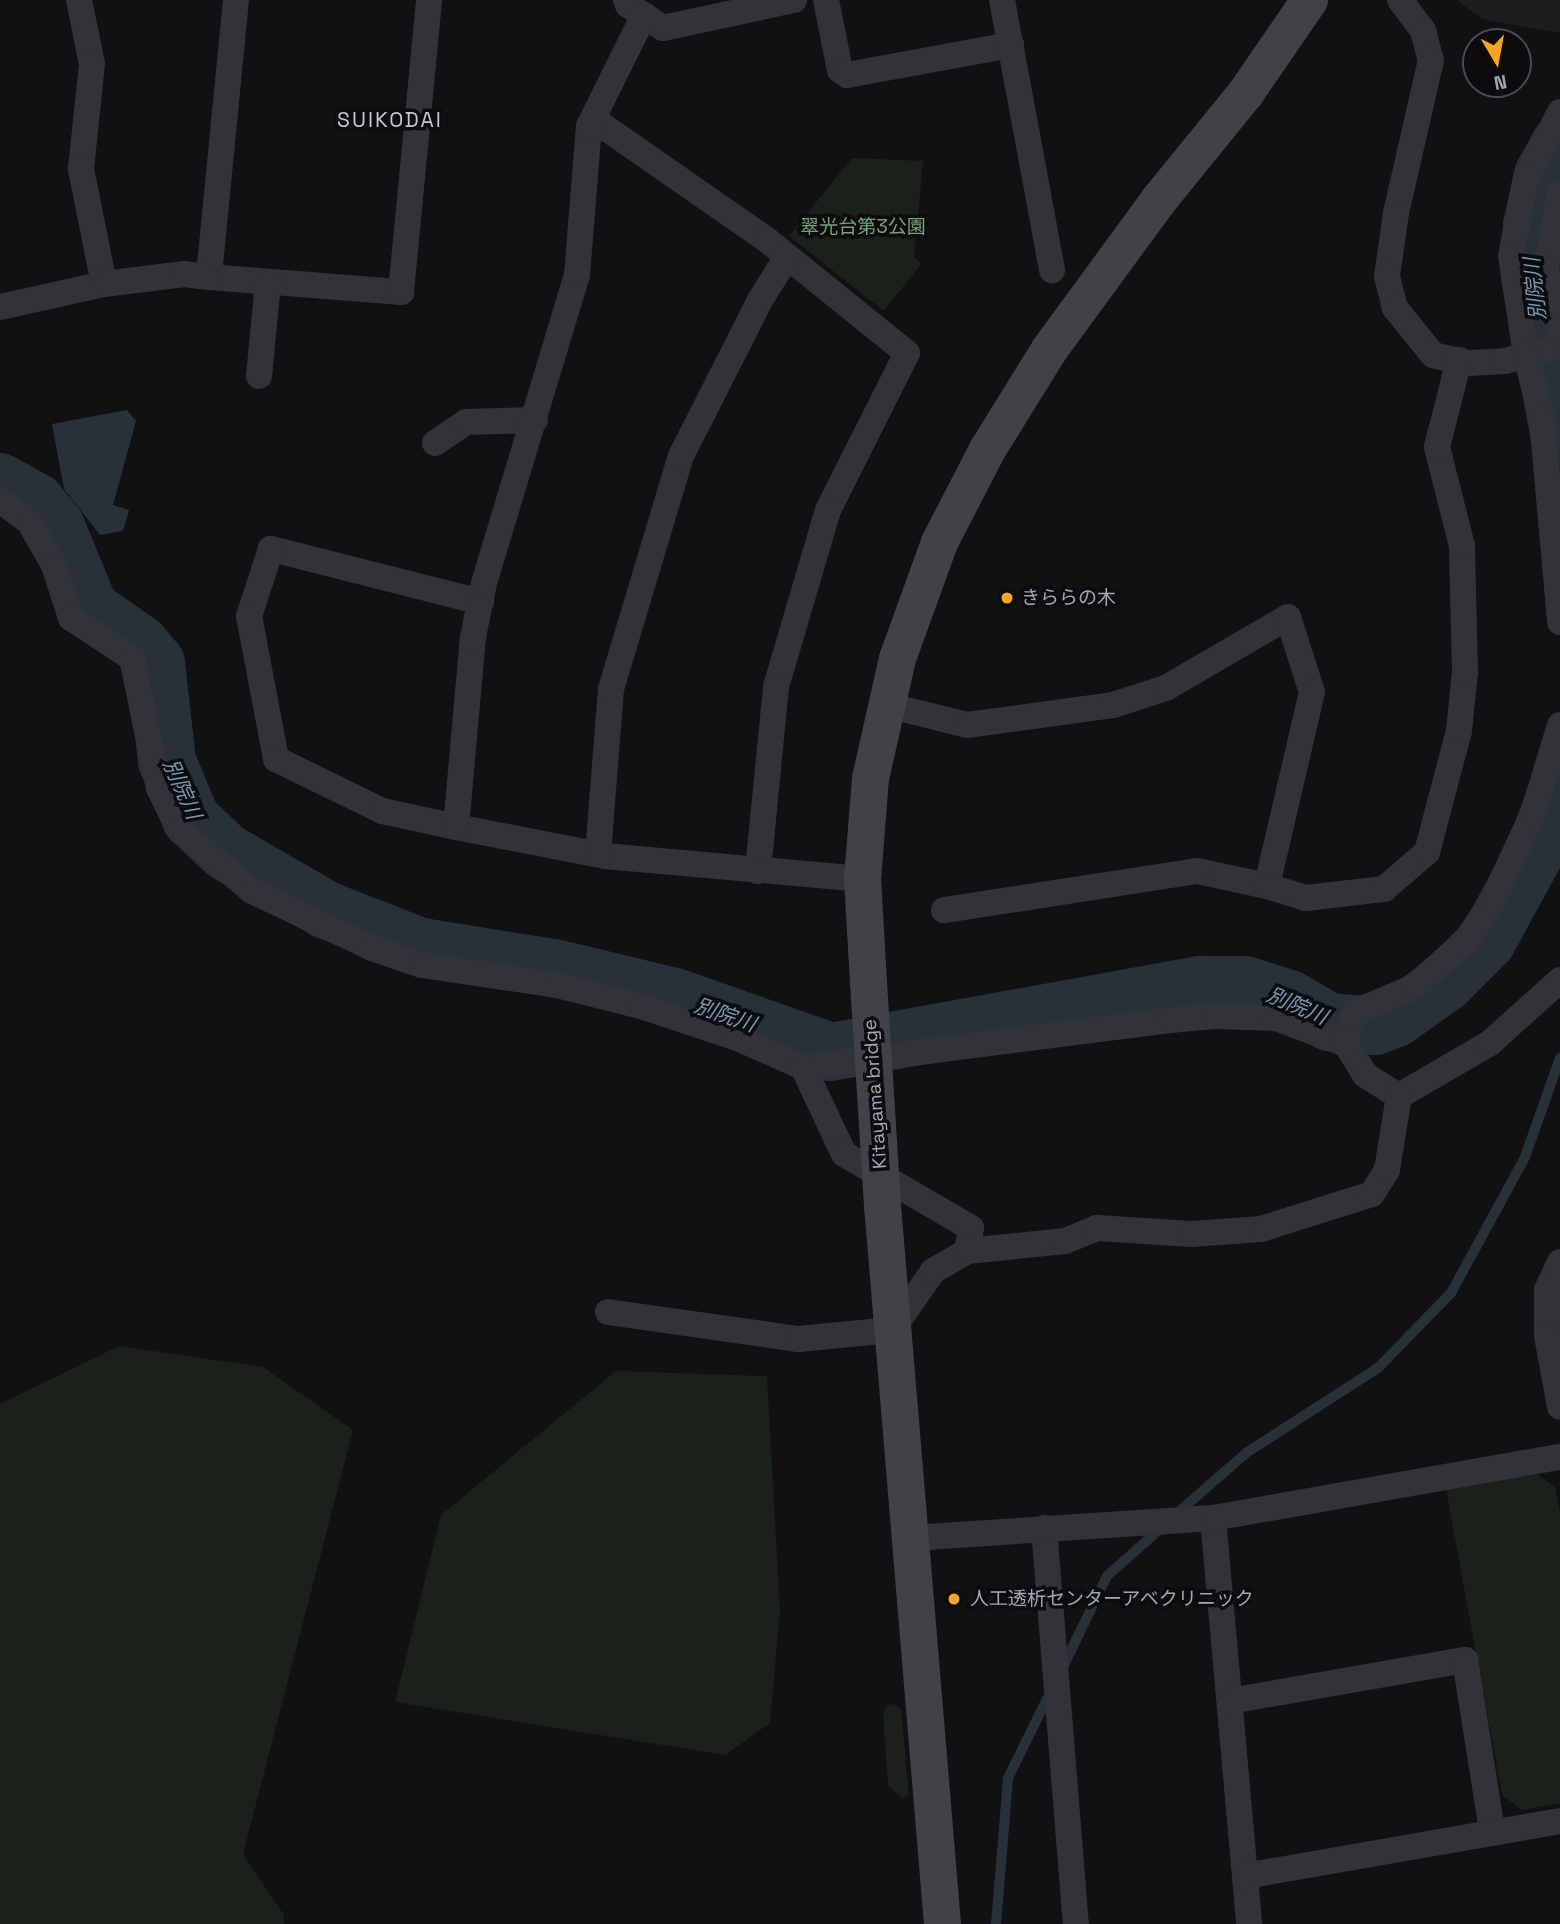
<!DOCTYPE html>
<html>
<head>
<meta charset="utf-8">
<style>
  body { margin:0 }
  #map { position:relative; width:1560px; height:1924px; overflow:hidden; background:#111113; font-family:"Space Grotesk","Noto Sans JP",sans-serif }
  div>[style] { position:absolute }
  .built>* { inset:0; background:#1d1d20 }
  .green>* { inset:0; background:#19211a }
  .water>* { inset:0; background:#263138 }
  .stream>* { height:10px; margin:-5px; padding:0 5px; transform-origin:5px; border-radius:5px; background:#263138 }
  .river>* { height:58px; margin:-29px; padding:0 29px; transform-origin:29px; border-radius:29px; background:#263138 }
  .street>* { height:26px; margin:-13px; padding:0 13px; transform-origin:13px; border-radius:13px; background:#323338 }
  .secondary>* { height:37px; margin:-18.5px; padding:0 18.5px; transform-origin:18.5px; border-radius:18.5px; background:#404248 }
  .secondary-bridge>* { height:37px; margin:-18.5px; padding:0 18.5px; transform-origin:18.5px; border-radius:18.5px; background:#404248 }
  .dots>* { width:19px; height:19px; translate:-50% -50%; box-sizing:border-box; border:4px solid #0c0c0e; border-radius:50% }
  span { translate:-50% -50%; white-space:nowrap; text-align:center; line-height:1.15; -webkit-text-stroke:7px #0c0c0e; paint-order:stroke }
  .park-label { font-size:19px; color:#76a375 }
  .poi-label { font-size:19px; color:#a1a8b5 }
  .left { translate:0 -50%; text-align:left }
  .street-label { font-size:19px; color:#a1a8b5 }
  .neighbourhood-label { font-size:21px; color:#c2c7d1; letter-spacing:2px }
  .water-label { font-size:21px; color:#739ab5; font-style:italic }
  .north { position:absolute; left:1462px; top:28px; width:70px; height:70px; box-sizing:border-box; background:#0c0c0e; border:2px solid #484a51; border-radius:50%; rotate:170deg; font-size:19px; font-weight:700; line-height:28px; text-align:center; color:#a1a8b5 }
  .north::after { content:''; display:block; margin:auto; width:24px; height:32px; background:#ffa51d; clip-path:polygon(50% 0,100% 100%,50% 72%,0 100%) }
</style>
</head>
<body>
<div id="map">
  <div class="built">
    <i style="clip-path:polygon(1457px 0,1560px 0,1560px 33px,1482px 19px)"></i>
  </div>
  <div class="green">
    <i style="clip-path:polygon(852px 158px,923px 161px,914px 257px,921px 264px,884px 311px,789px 236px)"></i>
    <i style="clip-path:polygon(119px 1346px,263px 1367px,353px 1430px,243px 1854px,284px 1915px,284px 1924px,0 1924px,0 1404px)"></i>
    <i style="clip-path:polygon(616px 1371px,767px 1376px,780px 1612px,770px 1723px,725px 1755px,395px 1702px,441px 1515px)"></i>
    <i style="clip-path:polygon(1535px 1473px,1555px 1487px,1560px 1513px,1560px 1803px,1522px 1810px,1502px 1795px,1446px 1489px)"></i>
    <i style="clip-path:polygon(895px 1704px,901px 1709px,909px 1795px,902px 1799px,888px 1785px,883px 1714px,887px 1705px)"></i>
  </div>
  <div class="water">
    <i style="clip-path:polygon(127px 410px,136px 421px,113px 505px,129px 510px,123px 531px,100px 535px,64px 489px,52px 424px)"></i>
  </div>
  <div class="stream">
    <i style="left:1549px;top:807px;width:12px;rotate:24deg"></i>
    <i style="left:1175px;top:1515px;width:94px;rotate:-41.1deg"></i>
    <i style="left:1246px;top:1453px;width:157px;rotate:-32.8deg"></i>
    <i style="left:1378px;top:1368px;width:105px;rotate:-45.8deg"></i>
    <i style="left:1451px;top:1293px;width:155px;rotate:-61.4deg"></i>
    <i style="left:1525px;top:1157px;width:105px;rotate:-70.5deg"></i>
    <i style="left:1063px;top:1667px;width:101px;rotate:-64.2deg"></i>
    <i style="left:1107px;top:1576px;width:72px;rotate:-41.6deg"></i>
    <i style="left:996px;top:1924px;width:146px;rotate:-85.3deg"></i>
    <i style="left:1008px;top:1778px;width:95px;rotate:-63.7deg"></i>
  </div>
  <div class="river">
    <i style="left:1560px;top:144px;width:35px;rotate:119deg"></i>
    <i style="left:1543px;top:175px;width:51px;rotate:102.4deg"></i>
    <i style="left:1532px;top:225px;width:50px;rotate:92.3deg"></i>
    <i style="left:1530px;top:275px;width:166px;rotate:79.6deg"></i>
    <i style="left:0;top:482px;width:41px;rotate:29.1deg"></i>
    <i style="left:36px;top:502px;width:32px;rotate:51deg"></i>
    <i style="left:56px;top:527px;width:89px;rotate:67.5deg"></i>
    <i style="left:90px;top:609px;width:61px;rotate:35deg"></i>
    <i style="left:140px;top:644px;width:25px;rotate:50deg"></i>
    <i style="left:156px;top:663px;width:99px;rotate:83.6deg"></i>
    <i style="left:167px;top:761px;width:63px;rotate:67.5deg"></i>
    <i style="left:191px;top:819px;width:48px;rotate:43.3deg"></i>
    <i style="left:226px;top:852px;width:116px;rotate:30.1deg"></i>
    <i style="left:326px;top:910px;width:102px;rotate:21.3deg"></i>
    <i style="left:421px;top:947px;width:135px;rotate:9deg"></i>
    <i style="left:554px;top:968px;width:124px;rotate:13.5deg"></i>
    <i style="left:675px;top:997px;width:165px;rotate:19.4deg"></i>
    <i style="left:831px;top:1052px;width:376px;rotate:-10.3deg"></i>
    <i style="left:1201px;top:985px;width:44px"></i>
    <i style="left:1245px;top:985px;width:46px;rotate:17.7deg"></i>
    <i style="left:1289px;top:999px;width:46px;rotate:29.9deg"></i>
    <i style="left:1329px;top:1022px;width:46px;rotate:5deg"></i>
    <i style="left:1375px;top:1026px;width:22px;rotate:-21deg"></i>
    <i style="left:1396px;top:1018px;width:60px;rotate:-35.5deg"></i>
    <i style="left:1445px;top:983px;width:59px;rotate:-45deg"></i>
    <i style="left:1487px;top:941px;width:98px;rotate:-61.3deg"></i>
    <i style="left:1534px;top:855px;width:77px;rotate:-70.1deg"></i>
  </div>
  <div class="street">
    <i style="left:79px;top:0;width:65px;rotate:78.5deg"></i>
    <i style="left:92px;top:64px;width:106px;rotate:96deg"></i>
    <i style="left:81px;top:169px;width:117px;rotate:78.7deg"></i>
    <i style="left:236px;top:0;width:278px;rotate:95.6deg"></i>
    <i style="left:209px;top:277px;width:193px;rotate:4.5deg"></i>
    <i style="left:401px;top:292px;width:293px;rotate:-84.5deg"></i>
    <i style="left:626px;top:0;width:5px;rotate:68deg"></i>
    <i style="left:628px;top:5px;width:42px;rotate:33.3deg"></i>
    <i style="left:663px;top:28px;width:134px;rotate:-12.1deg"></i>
    <i style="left:826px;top:0;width:71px;rotate:78.7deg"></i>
    <i style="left:840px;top:70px;width:9px;rotate:36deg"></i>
    <i style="left:847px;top:75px;width:167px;rotate:-10.4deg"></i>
    <i style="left:1002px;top:0;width:275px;rotate:79.5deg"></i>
    <i style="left:1400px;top:0;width:39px;rotate:53deg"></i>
    <i style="left:1423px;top:31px;width:30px;rotate:75deg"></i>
    <i style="left:1431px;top:60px;width:157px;rotate:102.9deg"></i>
    <i style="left:1396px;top:213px;width:64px;rotate:98.1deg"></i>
    <i style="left:1387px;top:276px;width:33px;rotate:76deg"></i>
    <i style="left:1395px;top:308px;width:60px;rotate:51deg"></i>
    <i style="left:1433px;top:355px;width:37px;rotate:13deg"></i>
    <i style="left:1469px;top:363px;width:36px;rotate:-3deg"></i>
    <i style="left:1505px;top:361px;width:57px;rotate:-15.3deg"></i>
    <i style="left:1560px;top:112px;width:74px;rotate:117.3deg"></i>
    <i style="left:1526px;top:178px;width:79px;rotate:100.9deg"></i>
    <i style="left:1511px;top:256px;width:100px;rotate:81.4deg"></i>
    <i style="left:1526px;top:355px;width:66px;rotate:76deg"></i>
    <i style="left:1542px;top:419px;width:204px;rotate:84.9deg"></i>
    <i style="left:593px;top:119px;width:212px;rotate:34.8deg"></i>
    <i style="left:767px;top:240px;width:180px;rotate:38.9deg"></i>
    <i style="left:907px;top:353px;width:176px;rotate:116.7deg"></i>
    <i style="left:828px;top:510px;width:184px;rotate:106.4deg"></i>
    <i style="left:776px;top:687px;width:185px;rotate:95.6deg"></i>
    <i style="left:1560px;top:193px;width:75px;rotate:100.7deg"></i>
    <i style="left:1546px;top:267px;width:66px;rotate:77.8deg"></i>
    <i style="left:0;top:307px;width:107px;rotate:-12.5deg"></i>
    <i style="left:104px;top:284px;width:81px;rotate:-7.1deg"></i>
    <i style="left:184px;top:274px;width:25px;rotate:7deg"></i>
    <i style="left:259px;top:376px;width:94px;rotate:-84.5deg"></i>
    <i style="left:435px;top:443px;width:37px;rotate:-34deg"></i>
    <i style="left:466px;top:422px;width:69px;rotate:-1.7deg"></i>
    <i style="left:0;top:500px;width:38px;rotate:37deg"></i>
    <i style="left:30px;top:523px;width:48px;rotate:60.3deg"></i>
    <i style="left:54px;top:565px;width:56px;rotate:72.2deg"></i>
    <i style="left:71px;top:618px;width:73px;rotate:33.3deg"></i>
    <i style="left:132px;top:658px;width:133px;rotate:78.3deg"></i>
    <i style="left:159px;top:788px;width:46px;rotate:64deg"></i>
    <i style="left:179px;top:829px;width:96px;rotate:40.3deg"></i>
    <i style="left:252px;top:891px;width:133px;rotate:25.4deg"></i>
    <i style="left:372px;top:948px;width:53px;rotate:18.8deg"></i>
    <i style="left:422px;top:965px;width:137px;rotate:8.4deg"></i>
    <i style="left:558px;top:985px;width:89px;rotate:14.3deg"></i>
    <i style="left:644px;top:1007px;width:101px;rotate:18.4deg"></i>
    <i style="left:740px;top:1039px;width:69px;rotate:24deg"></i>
    <i style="left:803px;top:1067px;width:370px;rotate:-7.3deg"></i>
    <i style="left:1170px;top:1020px;width:44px;rotate:-5.2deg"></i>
    <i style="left:1214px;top:1016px;width:62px;rotate:1.8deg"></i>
    <i style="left:1276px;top:1018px;width:75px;rotate:20.4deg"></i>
    <i style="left:1346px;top:1044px;width:36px;rotate:58deg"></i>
    <i style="left:1365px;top:1075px;width:40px;rotate:32deg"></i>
    <i style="left:481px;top:602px;width:217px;rotate:-165.8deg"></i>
    <i style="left:271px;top:549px;width:71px;rotate:108.2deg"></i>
    <i style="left:249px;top:616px;width:146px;rotate:79.3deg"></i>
    <i style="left:276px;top:759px;width:118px;rotate:26.1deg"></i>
    <i style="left:382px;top:811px;width:76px;rotate:12.2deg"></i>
    <i style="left:456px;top:827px;width:152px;rotate:11deg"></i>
    <i style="left:605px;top:856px;width:258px;rotate:5.1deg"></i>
    <i style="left:887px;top:705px;width:82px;rotate:14deg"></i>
    <i style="left:967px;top:725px;width:147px;rotate:-7.8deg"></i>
    <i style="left:1113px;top:705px;width:56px;rotate:-17.8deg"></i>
    <i style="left:1166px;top:688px;width:141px;rotate:-30.2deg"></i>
    <i style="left:1288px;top:617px;width:79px;rotate:72.3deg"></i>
    <i style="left:1312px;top:692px;width:199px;rotate:103.1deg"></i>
    <i style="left:1267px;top:886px;width:72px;rotate:-167.9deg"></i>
    <i style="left:1197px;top:871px;width:256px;rotate:171.2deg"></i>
    <i style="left:456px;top:827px;width:191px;rotate:-84.9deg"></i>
    <i style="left:473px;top:637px;width:55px;rotate:-78.5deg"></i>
    <i style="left:484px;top:583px;width:322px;rotate:-73.2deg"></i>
    <i style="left:577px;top:275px;width:149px;rotate:-85.4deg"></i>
    <i style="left:589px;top:126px;width:124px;rotate:-63.6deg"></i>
    <i style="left:598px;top:854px;width:166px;rotate:-85.5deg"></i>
    <i style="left:611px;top:689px;width:243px;rotate:-73.3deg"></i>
    <i style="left:681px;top:456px;width:175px;rotate:-63.1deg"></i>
    <i style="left:760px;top:300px;width:51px;rotate:-57.9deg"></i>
    <i style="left:1267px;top:886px;width:41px;rotate:17.1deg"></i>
    <i style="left:1306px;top:898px;width:79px;rotate:-6.6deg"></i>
    <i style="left:1384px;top:889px;width:57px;rotate:-40.7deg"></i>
    <i style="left:1427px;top:852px;width:125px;rotate:-75.2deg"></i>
    <i style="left:1459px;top:731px;width:59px;rotate:-84.2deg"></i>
    <i style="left:1465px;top:672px;width:126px;rotate:-91.4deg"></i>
    <i style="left:1462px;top:546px;width:102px;rotate:-104.2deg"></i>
    <i style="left:1437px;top:447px;width:90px;rotate:-75.8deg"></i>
    <i style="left:1346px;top:1044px;width:32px;rotate:-77deg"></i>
    <i style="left:1353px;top:1013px;width:66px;rotate:-23.1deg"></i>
    <i style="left:1414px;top:987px;width:69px;rotate:-41.5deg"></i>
    <i style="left:1466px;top:941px;width:49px;rotate:-56.6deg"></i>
    <i style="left:1493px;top:900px;width:95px;rotate:-65.1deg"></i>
    <i style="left:1533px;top:814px;width:93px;rotate:-73.1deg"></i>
    <i style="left:803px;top:1067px;width:96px;rotate:64.8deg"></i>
    <i style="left:844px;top:1154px;width:147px;rotate:30.2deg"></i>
    <i style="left:971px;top:1228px;width:23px;rotate:100deg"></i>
    <i style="left:1399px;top:1096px;width:105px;rotate:-30.2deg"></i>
    <i style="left:1490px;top:1043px;width:94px;rotate:-42deg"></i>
    <i style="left:1560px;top:1262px;width:31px;rotate:115deg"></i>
    <i style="left:1547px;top:1290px;width:46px;rotate:90deg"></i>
    <i style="left:1547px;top:1336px;width:72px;rotate:79.6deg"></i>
    <i style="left:608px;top:1312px;width:192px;rotate:8.1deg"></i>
    <i style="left:798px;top:1339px;width:94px;rotate:-5.5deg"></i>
    <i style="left:892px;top:1330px;width:72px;rotate:-55.2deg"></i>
    <i style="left:933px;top:1271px;width:39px;rotate:-30deg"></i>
    <i style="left:967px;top:1251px;width:99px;rotate:-5.8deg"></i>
    <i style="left:1065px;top:1241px;width:35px;rotate:-22deg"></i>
    <i style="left:1097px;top:1228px;width:95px;rotate:3.6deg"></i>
    <i style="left:1192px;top:1234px;width:69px;rotate:-4.1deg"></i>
    <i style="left:1261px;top:1229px;width:116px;rotate:-17.5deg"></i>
    <i style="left:1372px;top:1194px;width:28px;rotate:-58deg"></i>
    <i style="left:1387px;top:1170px;width:75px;rotate:-80.8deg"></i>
    <i style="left:1213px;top:1518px;width:408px;rotate:84.9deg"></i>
    <i style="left:1044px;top:1528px;width:397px;rotate:85.4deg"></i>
    <i style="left:912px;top:1538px;width:302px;rotate:-3.8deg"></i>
    <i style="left:1213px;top:1518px;width:352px;rotate:-10deg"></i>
    <i style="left:1230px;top:1701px;width:239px;rotate:-9.9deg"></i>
    <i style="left:1465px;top:1660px;width:172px;rotate:81deg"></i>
    <i style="left:1245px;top:1876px;width:320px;rotate:-9.9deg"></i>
  </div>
  <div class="secondary">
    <i style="left:868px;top:982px;width:103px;rotate:-93.3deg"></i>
    <i style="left:862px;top:879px;width:101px;rotate:-85.5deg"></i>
    <i style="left:870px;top:778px;width:123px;rotate:-77.3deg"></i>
    <i style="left:897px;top:658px;width:123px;rotate:-70.1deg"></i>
    <i style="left:939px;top:542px;width:105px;rotate:-62.7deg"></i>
    <i style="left:987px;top:449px;width:118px;rotate:-58.2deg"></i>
    <i style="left:1049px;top:349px;width:185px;rotate:-53.8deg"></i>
    <i style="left:1158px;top:200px;width:138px;rotate:-50.9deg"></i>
    <i style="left:1245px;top:93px;width:113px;rotate:-55.5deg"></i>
    <i style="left:882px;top:1205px;width:721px;rotate:85.23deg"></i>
  </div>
  <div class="secondary-bridge">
    <i style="left:868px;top:982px;width:223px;rotate:86.4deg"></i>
  </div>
  <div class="dots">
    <i style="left:1007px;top:598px;background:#ffa51d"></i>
    <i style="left:954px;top:1599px;background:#ffa51d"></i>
  </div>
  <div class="park-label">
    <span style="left:863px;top:227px">翠光台第3公園</span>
  </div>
  <div class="poi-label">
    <span class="left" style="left:1021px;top:598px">きららの木</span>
    <span class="left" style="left:970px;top:1599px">人工透析センターアベクリニック</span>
  </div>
  <div class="street-label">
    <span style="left:875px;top:1094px;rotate:-94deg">Kitayama bridge</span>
  </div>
  <div class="neighbourhood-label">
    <span style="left:390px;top:120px">SUIKODAI</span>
  </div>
  <div class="water-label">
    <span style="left:1535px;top:289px;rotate:-96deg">別院川</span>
    <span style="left:182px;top:789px;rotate:66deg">別院川</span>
    <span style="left:1297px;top:1006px;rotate:23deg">別院川</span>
    <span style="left:725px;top:1015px;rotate:19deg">別院川</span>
  </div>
  <div class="north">N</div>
</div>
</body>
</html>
